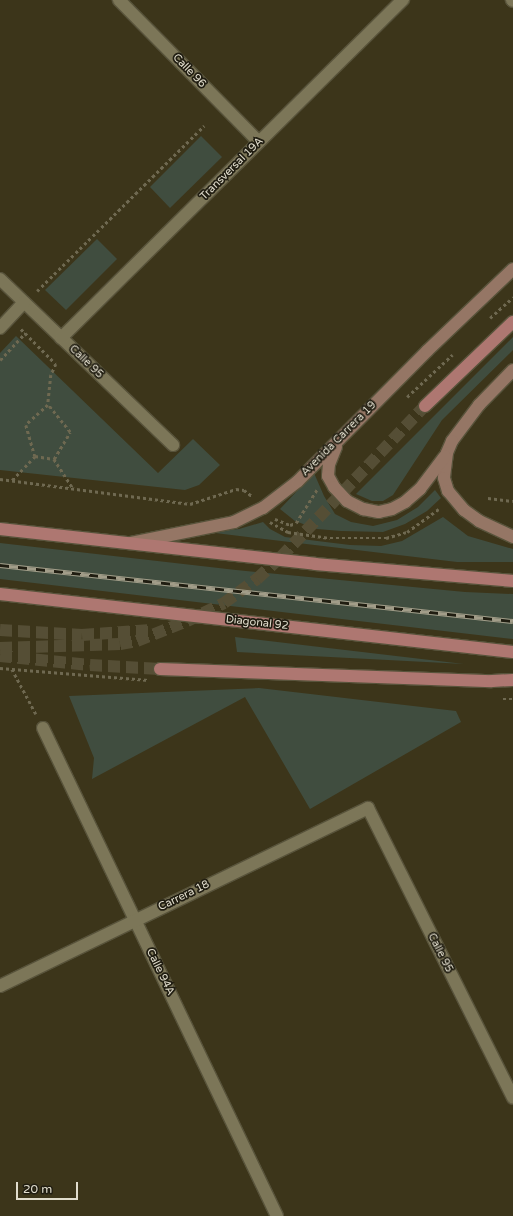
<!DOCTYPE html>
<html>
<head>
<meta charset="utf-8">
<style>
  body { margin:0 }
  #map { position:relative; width:513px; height:1216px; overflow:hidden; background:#3c351a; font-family:"Varela Round",sans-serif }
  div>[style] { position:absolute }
  .green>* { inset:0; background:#404d3f }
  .primary-tunnel>* { height:12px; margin-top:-6px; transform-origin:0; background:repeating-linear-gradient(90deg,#554e35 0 12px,transparent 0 18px) }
  .path>* { height:2.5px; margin-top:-1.25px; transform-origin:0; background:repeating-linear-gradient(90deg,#6f6951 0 3px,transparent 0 6px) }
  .roads { filter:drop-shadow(1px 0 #58533b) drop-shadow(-1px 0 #58533b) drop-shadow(0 1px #58533b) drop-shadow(0 -1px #58533b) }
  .minor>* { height:12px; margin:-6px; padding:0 6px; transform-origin:6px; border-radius:6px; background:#7c7658 }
  .secondary>* { height:12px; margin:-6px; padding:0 6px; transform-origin:6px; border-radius:6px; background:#957665 }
  .primary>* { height:12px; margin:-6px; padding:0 6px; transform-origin:6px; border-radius:6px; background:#ae7771 }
  .rail>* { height:4.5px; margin-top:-2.25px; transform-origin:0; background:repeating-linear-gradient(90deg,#201d11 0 9px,#a29d89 0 18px); box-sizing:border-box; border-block:1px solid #a29d89 }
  span { translate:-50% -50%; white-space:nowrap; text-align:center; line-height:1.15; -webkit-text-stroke:3.5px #201d11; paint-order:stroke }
  .street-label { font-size:11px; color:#e1ddcd }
  .scale { position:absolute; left:16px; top:1182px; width:62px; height:18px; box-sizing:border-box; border:2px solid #e1ddcd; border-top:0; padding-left:5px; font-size:12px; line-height:14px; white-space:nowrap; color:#e1ddcd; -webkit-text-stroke:3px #201d11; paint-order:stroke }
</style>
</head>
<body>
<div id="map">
  <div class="green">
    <i style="clip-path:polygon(201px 136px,222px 157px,170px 208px,150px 187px)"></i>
    <i style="clip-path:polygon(97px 239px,117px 259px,66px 310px,45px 290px)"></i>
    <i style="clip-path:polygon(16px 336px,158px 473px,193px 439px,220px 465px,199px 485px,185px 490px,0 470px,0 353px)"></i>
    <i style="clip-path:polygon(513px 337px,513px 350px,442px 420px,393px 495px,383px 501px,372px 501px,356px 494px)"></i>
    <i style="clip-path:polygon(314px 473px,324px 496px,335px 514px,351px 522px,373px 526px,397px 520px,418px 507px,435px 490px,441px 498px,427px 511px,405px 524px,383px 532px,341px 531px,317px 529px,295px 521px,280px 509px)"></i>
    <i style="clip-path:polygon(443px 517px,468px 536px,513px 549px,513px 562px,457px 562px,207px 532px,239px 529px,263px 522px,270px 529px,285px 537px,350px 545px,381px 546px,402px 541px)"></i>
    <i style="clip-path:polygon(0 543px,236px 570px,465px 592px,513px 594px,513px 639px,0 579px)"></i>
    <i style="clip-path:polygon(235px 637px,464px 664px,237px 652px)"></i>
    <i style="clip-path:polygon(259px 688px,456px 711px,461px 722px,310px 809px,245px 697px,92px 779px,94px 758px,69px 696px)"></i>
  </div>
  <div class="primary-tunnel">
    <i style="left:0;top:630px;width:82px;rotate:3.5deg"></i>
    <i style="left:82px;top:635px;width:69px;rotate:-4.1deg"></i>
    <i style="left:0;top:648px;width:120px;rotate:-1.9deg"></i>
    <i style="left:120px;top:644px;width:17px;rotate:-10deg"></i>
    <i style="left:137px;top:641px;width:54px;rotate:-21.8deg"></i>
    <i style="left:187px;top:621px;width:41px;rotate:-25.9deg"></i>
    <i style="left:224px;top:603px;width:41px;rotate:-36deg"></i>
    <i style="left:257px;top:579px;width:33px;rotate:-43deg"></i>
    <i style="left:281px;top:557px;width:209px;rotate:-46.4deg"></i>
    <i style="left:0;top:656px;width:90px;rotate:5.7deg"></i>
    <i style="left:90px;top:665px;width:70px;rotate:3.3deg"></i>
  </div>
  <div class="path">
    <i style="left:37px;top:291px;width:235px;rotate:-44.7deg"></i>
    <i style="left:490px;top:318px;width:31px;rotate:-42deg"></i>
    <i style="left:21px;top:329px;width:49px;rotate:45deg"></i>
    <i style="left:56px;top:364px;width:12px;rotate:114deg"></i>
    <i style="left:51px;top:375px;width:30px;rotate:96deg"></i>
    <i style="left:48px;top:405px;width:30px;rotate:138deg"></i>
    <i style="left:26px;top:425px;width:32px;rotate:74deg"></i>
    <i style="left:35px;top:456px;width:19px;rotate:9deg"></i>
    <i style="left:54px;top:459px;width:31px;rotate:-59deg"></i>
    <i style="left:70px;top:432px;width:35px;rotate:-129deg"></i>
    <i style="left:0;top:360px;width:37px;rotate:-47deg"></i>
    <i style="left:407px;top:397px;width:62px;rotate:-43deg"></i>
    <i style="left:54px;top:459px;width:35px;rotate:57deg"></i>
    <i style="left:0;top:479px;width:192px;rotate:7.5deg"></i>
    <i style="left:190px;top:504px;width:48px;rotate:-18.1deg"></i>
    <i style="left:236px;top:489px;width:8px;rotate:7deg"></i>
    <i style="left:244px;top:490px;width:10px;rotate:37deg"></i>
    <i style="left:12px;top:480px;width:33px;rotate:-46deg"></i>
    <i style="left:488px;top:498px;width:25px;rotate:7deg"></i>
    <i style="left:275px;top:519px;width:16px;rotate:22deg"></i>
    <i style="left:290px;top:525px;width:6px;rotate:-18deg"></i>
    <i style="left:296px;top:523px;width:40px;rotate:-58deg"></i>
    <i style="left:270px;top:522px;width:21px;rotate:29deg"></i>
    <i style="left:288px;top:532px;width:42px;rotate:8.1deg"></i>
    <i style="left:330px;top:538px;width:56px"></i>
    <i style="left:386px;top:538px;width:22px;rotate:-16deg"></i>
    <i style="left:407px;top:532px;width:39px;rotate:-36deg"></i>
    <i style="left:0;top:668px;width:149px;rotate:4.6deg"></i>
    <i style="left:12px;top:669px;width:51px;rotate:61.9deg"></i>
    <i style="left:503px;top:699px;width:10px"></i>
  </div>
  <div class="roads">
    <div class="minor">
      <i style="left:119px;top:0;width:199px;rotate:45.4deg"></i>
      <i style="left:512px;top:0;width:1px;rotate:45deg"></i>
      <i style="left:0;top:279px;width:240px;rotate:43.8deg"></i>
      <i style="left:0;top:328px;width:35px;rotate:-47deg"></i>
      <i style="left:61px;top:338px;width:481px;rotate:-44.7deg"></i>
      <i style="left:43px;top:728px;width:541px;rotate:64.38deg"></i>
      <i style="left:0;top:986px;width:409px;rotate:-25.8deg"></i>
      <i style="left:368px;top:808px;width:324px;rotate:63.4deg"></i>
    </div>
    <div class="secondary">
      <i style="left:513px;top:370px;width:49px;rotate:134.2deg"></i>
      <i style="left:479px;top:405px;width:45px;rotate:126.9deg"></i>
      <i style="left:452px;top:441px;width:13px;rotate:113deg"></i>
      <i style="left:447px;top:453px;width:25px;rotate:97deg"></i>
      <i style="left:444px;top:478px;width:14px;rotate:73deg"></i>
      <i style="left:448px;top:491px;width:25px;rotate:50deg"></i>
      <i style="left:464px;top:510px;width:19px;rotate:36deg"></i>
      <i style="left:479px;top:521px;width:38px;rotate:25deg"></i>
      <i style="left:336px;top:447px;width:18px;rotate:112deg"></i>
      <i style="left:329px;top:464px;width:12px;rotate:95deg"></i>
      <i style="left:328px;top:476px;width:13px;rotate:61deg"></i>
      <i style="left:334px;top:487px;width:19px;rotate:47deg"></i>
      <i style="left:347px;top:501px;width:18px;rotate:27deg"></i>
      <i style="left:363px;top:509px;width:16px;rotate:11deg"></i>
      <i style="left:379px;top:512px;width:13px;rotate:-13deg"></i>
      <i style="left:392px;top:509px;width:15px;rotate:-28deg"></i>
      <i style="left:405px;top:502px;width:20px;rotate:-41deg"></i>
      <i style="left:420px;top:489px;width:41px;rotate:-52.9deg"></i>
      <i style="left:131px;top:543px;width:105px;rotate:-11.5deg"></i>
      <i style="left:234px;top:522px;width:32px;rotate:-26deg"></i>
      <i style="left:263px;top:508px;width:44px;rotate:-37.6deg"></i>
      <i style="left:298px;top:481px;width:183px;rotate:-45.2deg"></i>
      <i style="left:427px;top:351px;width:119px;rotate:-43.6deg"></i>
    </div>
    <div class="primary">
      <i style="left:425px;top:406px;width:122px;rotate:-43.7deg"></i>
      <i style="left:0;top:529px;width:317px;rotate:6.3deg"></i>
      <i style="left:315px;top:564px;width:199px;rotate:4.9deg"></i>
      <i style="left:0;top:594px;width:516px;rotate:6.45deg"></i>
      <i style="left:160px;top:669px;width:332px;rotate:2.1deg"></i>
      <i style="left:492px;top:681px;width:21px;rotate:-3deg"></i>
    </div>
  </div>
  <div class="rail">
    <i style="left:0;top:565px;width:516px;rotate:6.23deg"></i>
  </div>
  <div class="street-label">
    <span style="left:189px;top:71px;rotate:46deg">Calle 96</span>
    <span style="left:232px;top:169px;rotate:-45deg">Transversal 19A</span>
    <span style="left:86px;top:362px;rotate:44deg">Calle 95</span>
    <span style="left:339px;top:439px;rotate:-45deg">Avenida Carrera 19</span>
    <span style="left:257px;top:623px;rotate:6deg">Diagonal 92</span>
    <span style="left:184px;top:896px;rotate:-26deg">Carrera 18</span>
    <span style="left:440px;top:953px;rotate:63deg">Calle 95</span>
    <span style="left:160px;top:972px;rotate:64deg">Calle 94A</span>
  </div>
  <div class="scale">20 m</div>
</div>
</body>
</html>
